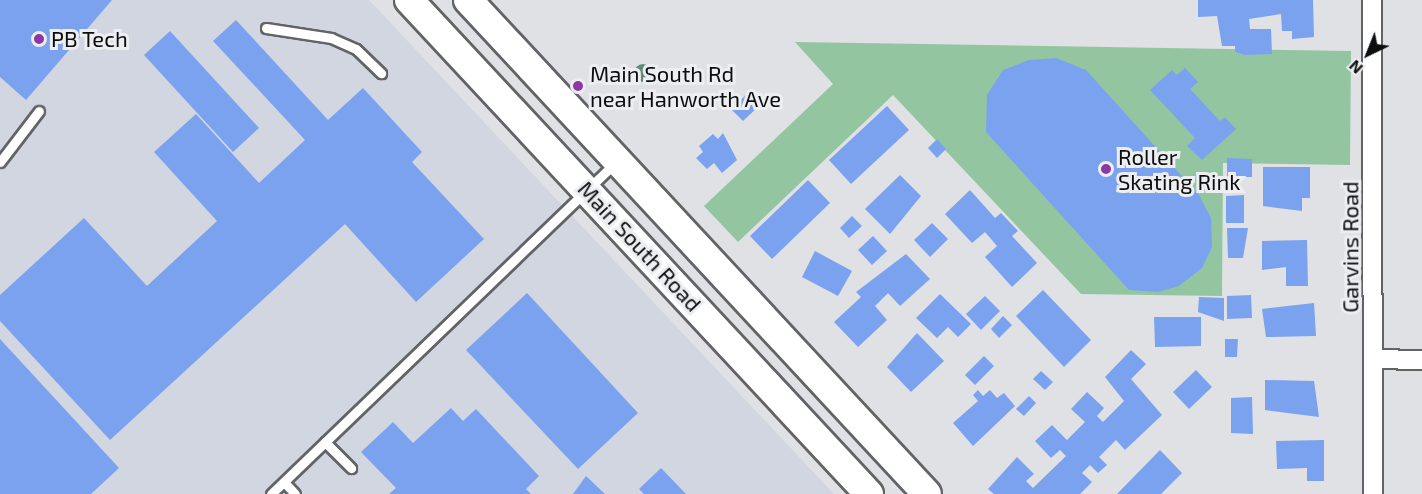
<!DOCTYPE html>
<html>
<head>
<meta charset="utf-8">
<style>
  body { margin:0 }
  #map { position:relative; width:1422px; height:494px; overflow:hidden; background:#dfe1e4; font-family:"Exo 2",sans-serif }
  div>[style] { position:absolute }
  .built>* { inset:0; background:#d1d6e0 }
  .green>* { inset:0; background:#93c6a0 }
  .building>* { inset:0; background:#7ba2ef }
  .roads { filter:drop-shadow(2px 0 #626365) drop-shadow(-2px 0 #626365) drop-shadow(0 2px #626365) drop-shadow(0 -2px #626365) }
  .service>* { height:9px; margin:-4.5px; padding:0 4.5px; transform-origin:4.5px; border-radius:4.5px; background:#fff }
  .minor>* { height:18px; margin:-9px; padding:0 9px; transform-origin:9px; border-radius:9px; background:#fff }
  .primary>* { height:28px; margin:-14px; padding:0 14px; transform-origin:14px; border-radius:14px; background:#fff }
  .trees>* { width:18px; height:18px; margin:-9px; border-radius:50%; background:#648a77 }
  .dots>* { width:16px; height:16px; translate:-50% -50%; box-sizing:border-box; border:3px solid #edeef1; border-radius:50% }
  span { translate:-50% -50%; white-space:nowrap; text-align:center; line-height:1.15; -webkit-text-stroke:6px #edeef1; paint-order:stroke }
  .poi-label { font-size:22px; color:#0c0d0d }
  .left { translate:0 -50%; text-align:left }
  .street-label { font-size:22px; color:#0c0d0d }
  .north { position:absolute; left:1338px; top:24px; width:60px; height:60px; -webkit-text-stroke:4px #edeef1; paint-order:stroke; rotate:223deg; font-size:16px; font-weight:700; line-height:24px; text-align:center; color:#0c0d0d }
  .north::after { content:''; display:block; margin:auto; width:21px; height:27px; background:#0c0d0d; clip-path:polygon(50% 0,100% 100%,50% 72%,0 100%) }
</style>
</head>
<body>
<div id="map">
  <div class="built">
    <i style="clip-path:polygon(0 0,369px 0,834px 494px,0 494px)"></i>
  </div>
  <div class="green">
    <i style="clip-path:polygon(795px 42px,1351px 51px,1350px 165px,1223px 163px,1222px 296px,1081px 294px,893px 95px,738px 242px,704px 206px,833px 84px)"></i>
  </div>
  <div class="building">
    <i style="clip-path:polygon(0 0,112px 0,26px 100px,0 77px)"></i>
    <i style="clip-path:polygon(1198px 0,1313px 0,1314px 37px,1292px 39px,1292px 31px,1282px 31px,1281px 14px,1249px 19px,1250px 29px,1271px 29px,1272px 54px,1245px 55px,1235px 52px,1235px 46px,1222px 46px,1217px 16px,1198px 17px)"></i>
    <i style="clip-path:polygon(236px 20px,328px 120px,363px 88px,422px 152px,412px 162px,484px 239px,416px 302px,345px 224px,110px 440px,0 321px,0 295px,84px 218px,147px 286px,217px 221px,154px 152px,196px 114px,259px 183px,305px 140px,213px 41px)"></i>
    <i style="clip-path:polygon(170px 31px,259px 128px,233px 152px,144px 55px)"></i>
    <i style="clip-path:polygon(1056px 58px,1086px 70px,1199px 195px,1211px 218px,1212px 247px,1202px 268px,1179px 286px,1158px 292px,1129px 290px,986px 132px,987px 95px,1003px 70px,1029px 60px)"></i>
    <i style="clip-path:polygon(1185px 68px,1198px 82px,1190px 89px,1220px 121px,1225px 117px,1236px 129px,1202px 160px,1187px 146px,1195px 138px,1150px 90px,1172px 70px,1177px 75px)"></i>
    <i style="clip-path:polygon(748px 93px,760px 105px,743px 121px,731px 109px)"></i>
    <i style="clip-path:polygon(887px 106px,909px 130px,851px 184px,829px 160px)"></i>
    <i style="clip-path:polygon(723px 133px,737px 160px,722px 173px,714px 163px,707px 169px,696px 158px,703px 152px,699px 146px,713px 134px,718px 139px)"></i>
    <i style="clip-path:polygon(937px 139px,946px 149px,937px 158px,928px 148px)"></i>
    <i style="clip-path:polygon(1227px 158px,1252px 159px,1252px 177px,1227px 177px)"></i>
    <i style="clip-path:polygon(1263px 167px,1310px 167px,1310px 198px,1302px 198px,1302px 211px,1263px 206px)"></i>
    <i style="clip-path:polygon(900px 175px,921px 196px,890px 234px,865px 209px)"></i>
    <i style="clip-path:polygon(808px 180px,830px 203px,772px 259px,750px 236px)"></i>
    <i style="clip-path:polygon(970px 190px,995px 218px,1001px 213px,1018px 231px,1012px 236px,1037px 263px,1012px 287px,985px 257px,997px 246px,985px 232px,972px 243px,945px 214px)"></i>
    <i style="clip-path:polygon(1244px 195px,1244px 223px,1226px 223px,1226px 196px)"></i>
    <i style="clip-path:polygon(852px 216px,862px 226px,849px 238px,840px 228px)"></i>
    <i style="clip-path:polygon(932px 223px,948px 239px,930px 257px,914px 240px)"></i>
    <i style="clip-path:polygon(1227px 228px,1248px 228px,1243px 258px,1228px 258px)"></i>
    <i style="clip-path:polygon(873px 236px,887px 251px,872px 265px,858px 250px)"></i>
    <i style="clip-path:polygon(1307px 240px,1308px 286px,1286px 286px,1286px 267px,1262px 270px,1262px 241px)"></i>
    <i style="clip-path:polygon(815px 251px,852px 271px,838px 296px,802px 277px)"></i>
    <i style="clip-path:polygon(906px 254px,930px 279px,900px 306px,888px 293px,875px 306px,887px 320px,858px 347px,834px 322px,861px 297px,856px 292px)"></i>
    <i style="clip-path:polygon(1043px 290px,1091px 340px,1064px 367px,1016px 316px)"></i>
    <i style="clip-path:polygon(527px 293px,638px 413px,578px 469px,466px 350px)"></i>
    <i style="clip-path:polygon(940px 294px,971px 324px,958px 337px,948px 327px,937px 338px,916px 318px)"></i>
    <i style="clip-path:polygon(1251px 295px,1252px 318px,1227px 319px,1227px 296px)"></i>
    <i style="clip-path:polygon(985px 296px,1000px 311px,981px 330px,966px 314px)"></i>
    <i style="clip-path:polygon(1199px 297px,1224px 298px,1224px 321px,1198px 312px)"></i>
    <i style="clip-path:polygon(1314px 303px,1316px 336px,1266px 337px,1262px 309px)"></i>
    <i style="clip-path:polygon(1003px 316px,1012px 325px,999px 338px,991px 329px)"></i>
    <i style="clip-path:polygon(1154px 317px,1201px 317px,1201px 346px,1155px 347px)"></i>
    <i style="clip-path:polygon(917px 333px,944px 361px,911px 392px,887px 367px)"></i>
    <i style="clip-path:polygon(0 339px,119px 468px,91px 494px,0 494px)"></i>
    <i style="clip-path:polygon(1225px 339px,1238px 339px,1237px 357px,1225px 357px)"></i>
    <i style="clip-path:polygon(1131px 350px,1146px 364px,1131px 379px,1162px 415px,1125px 450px,1116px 440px,1099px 457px,1107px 465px,1098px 473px,1090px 465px,1082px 473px,1092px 482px,1080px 494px,994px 494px,988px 489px,1017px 457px,1034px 474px,1026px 481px,1033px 488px,1066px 456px,1060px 450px,1051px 458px,1035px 441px,1052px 425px,1067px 440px,1085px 422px,1071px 409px,1087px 392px,1104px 408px,1097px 416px,1103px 422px,1124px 401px,1105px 377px)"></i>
    <i style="clip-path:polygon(984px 356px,994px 366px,975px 385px,965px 375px)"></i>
    <i style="clip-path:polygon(1196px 370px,1212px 387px,1189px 409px,1173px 392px)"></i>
    <i style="clip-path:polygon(1041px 371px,1053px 382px,1045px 390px,1033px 379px)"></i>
    <i style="clip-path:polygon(1265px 380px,1314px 381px,1319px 417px,1265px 410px)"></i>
    <i style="clip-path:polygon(978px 390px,983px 396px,990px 390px,997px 398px,1004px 393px,1015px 406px,973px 446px,953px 423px,978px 401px,973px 395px)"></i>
    <i style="clip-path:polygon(1029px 396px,1036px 403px,1024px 416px,1016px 409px)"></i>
    <i style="clip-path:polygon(1252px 397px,1253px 434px,1231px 433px,1231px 398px)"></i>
    <i style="clip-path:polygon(451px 408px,463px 421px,476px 409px,539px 476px,526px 489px,531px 494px,389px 494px,396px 488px,361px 452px,393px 422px,413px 443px)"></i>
    <i style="clip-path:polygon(1324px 440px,1324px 481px,1307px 481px,1307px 468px,1277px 469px,1276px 441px)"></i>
    <i style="clip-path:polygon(1160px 450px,1182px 473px,1161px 494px,1117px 494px)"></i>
    <i style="clip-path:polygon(661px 468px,686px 494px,644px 494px,639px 489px)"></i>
    <i style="clip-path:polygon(586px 476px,605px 494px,573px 494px)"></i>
  </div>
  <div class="roads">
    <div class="service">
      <i style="left:266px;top:28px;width:66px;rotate:8.7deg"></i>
      <i style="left:331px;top:38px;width:27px;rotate:24deg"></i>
      <i style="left:356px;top:49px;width:35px;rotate:44deg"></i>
      <i style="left:0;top:162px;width:64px;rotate:-52.6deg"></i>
      <i style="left:325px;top:442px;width:37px;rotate:45deg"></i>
      <i style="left:284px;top:482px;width:16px;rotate:47deg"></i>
      <i style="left:271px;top:494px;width:477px;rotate:-43.9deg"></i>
    </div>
    <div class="minor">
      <i style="left:1372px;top:0;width:494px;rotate:89.9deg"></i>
      <i style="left:1374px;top:359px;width:48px;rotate:1.2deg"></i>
    </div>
    <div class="primary">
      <i style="left:409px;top:0;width:675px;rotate:47.04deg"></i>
      <i style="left:468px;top:0;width:674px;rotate:47.1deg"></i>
    </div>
  </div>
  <div class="trees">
    <i style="left:643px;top:73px"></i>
  </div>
  <div class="dots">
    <i style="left:39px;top:39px;background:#8e38a5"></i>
    <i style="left:578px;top:86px;background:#8e38a5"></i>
    <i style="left:1106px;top:169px;background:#8e38a5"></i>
  </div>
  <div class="poi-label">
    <span class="left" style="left:51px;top:39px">PB Tech</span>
    <span class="left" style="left:590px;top:86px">Main South Rd<br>near Hanworth Ave</span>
    <span class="left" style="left:1118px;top:169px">Roller<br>Skating Rink</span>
  </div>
  <div class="street-label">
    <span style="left:640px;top:246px;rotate:47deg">Main South Road</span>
    <span style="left:1350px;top:247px;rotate:-90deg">Garvins Road</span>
  </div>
  <div class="north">N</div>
</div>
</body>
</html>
